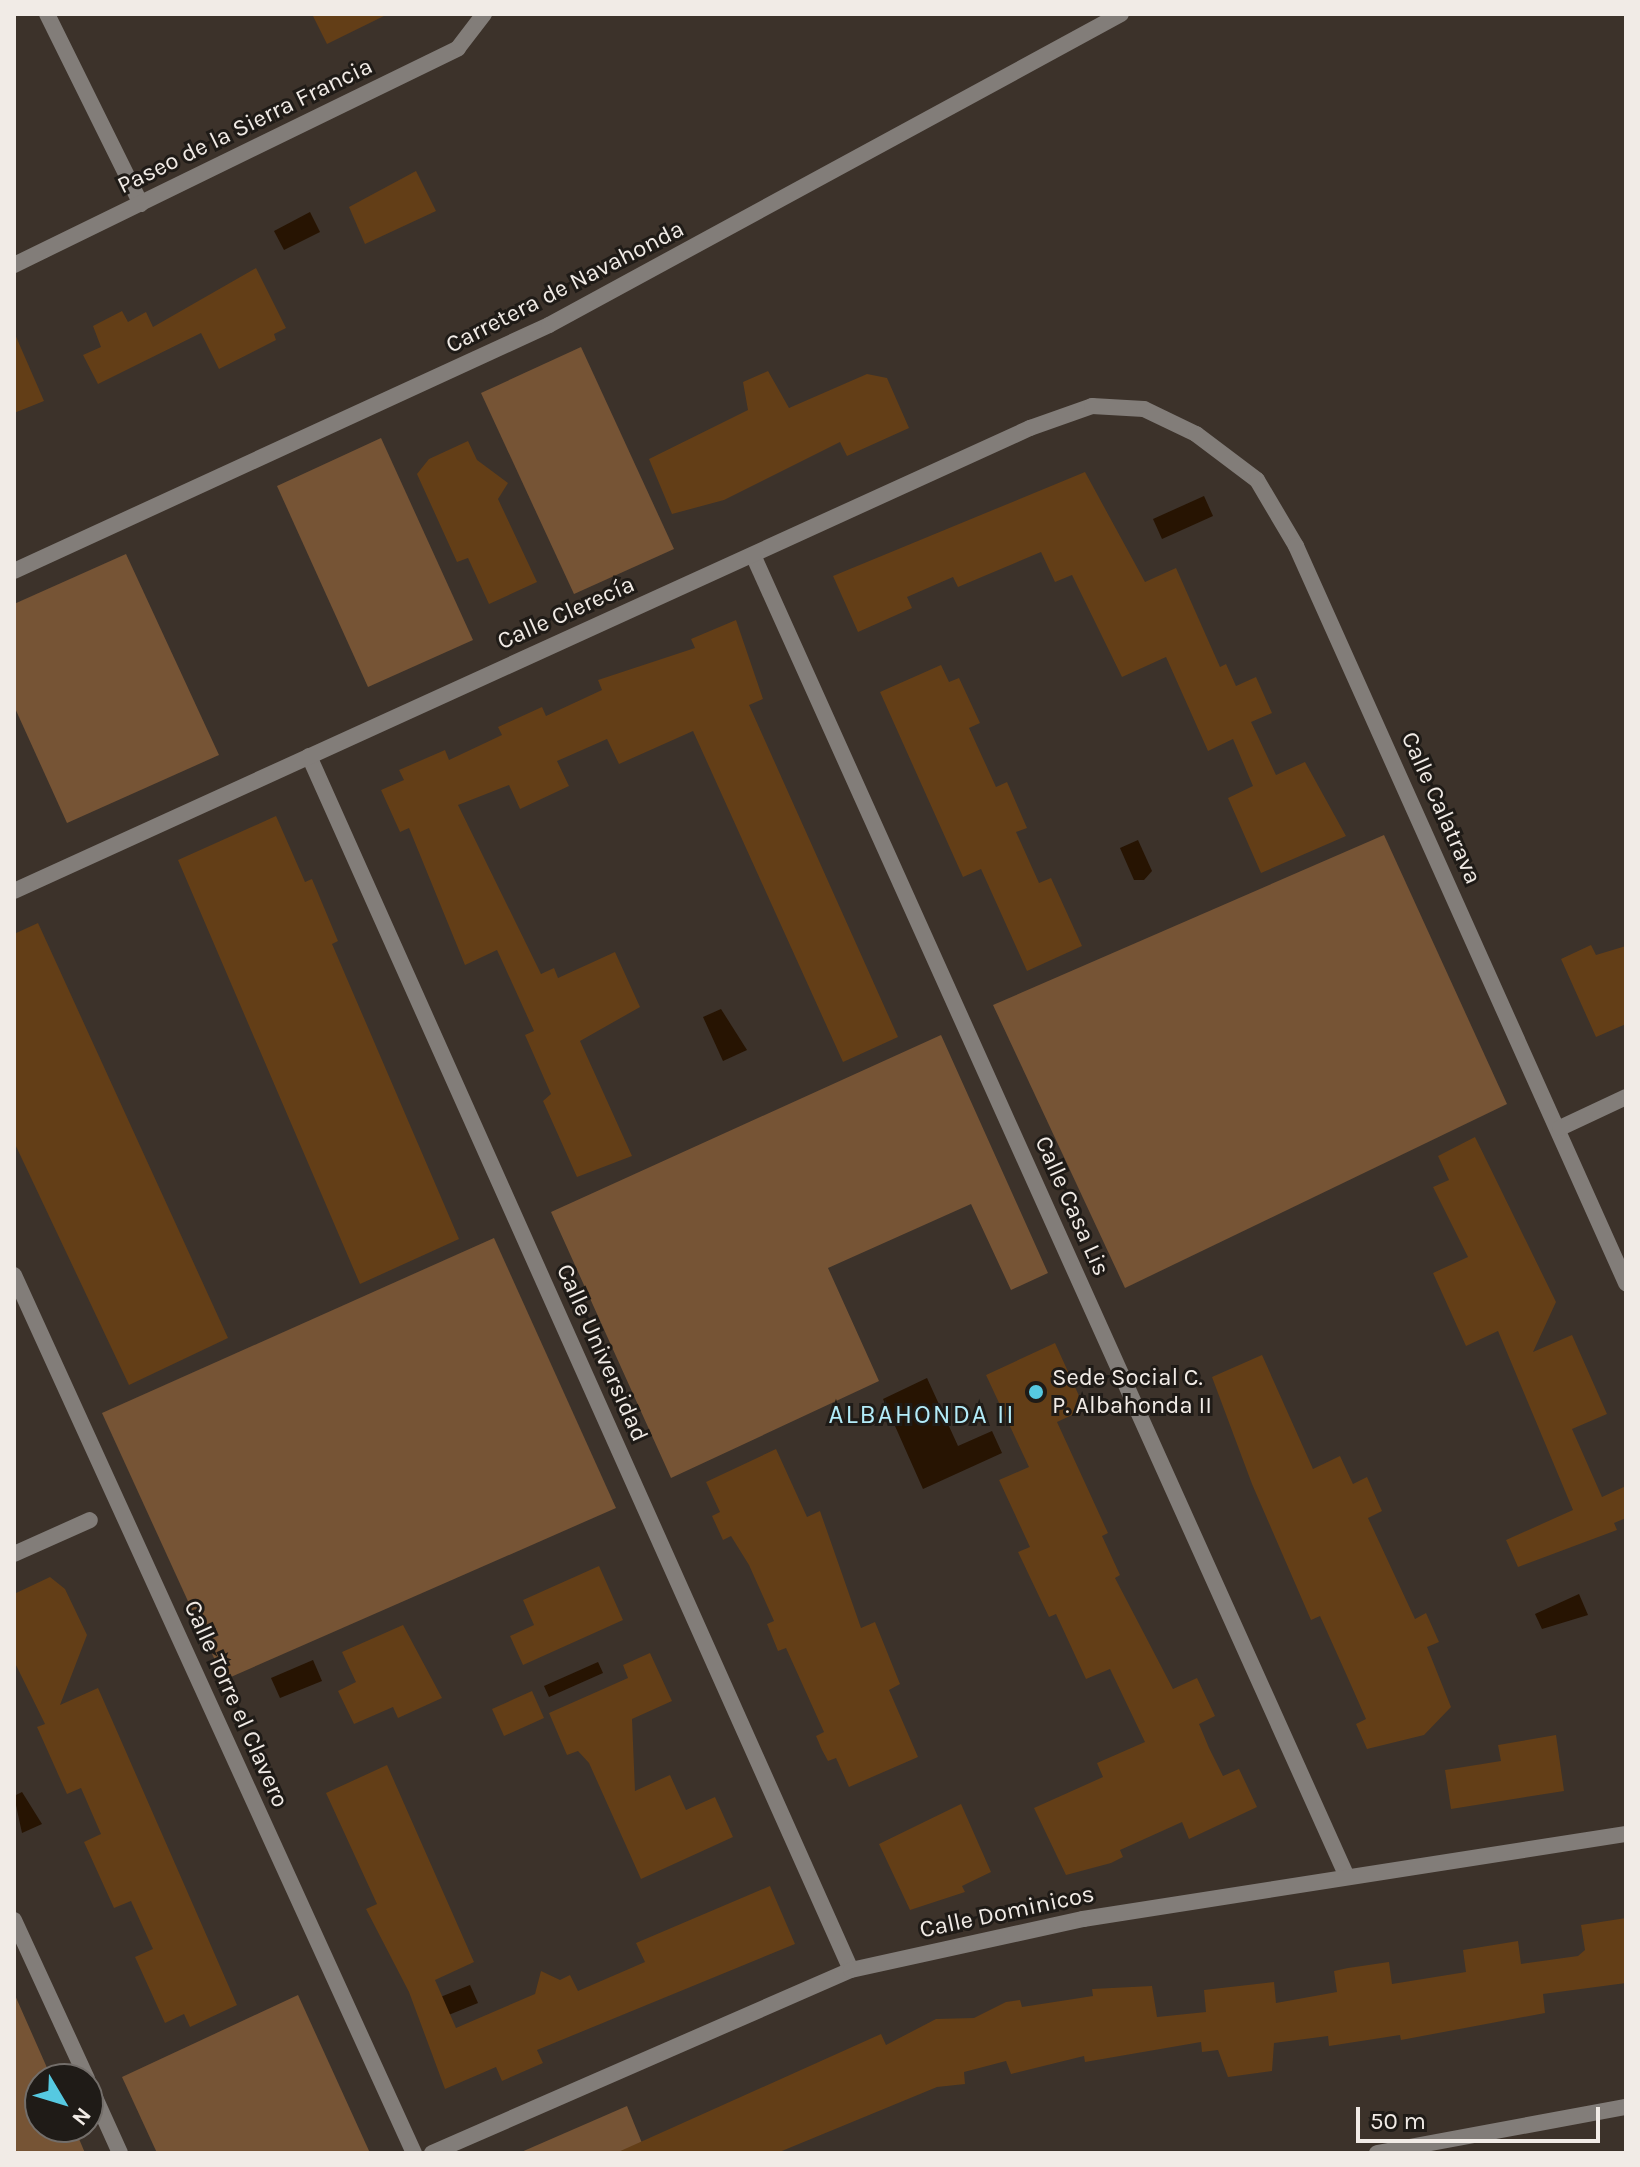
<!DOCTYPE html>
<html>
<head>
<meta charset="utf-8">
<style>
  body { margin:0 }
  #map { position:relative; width:1640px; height:2167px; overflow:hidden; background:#3c322a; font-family:Karla,sans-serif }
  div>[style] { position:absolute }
  .green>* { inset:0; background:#765435 }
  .water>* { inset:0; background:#271402 }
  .building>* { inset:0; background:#633e17 }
  .street>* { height:16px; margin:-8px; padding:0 8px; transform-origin:8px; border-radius:8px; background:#827d79 }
  .dots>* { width:22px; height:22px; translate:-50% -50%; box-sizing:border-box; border:4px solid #1f1b17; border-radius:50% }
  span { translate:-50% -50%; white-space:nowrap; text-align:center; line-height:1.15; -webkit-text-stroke:6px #1f1b17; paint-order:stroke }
  .street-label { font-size:24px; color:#f1ebe6 }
  .poi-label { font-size:24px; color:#f1ebe6 }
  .left { translate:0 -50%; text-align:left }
  .neighbourhood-label { font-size:26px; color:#b3ecf9; letter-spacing:2px }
  .frame { position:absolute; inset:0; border:16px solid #f1ebe6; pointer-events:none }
  .north { position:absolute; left:24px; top:2063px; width:80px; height:80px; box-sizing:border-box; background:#1f1b17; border:2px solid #736e6a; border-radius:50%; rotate:128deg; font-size:22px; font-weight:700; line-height:32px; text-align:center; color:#f1ebe6 }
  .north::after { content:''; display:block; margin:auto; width:28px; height:36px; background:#56c9e1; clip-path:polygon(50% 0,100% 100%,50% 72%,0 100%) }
  .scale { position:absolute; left:1356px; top:2107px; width:244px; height:36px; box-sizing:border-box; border:4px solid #f1ebe6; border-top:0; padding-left:10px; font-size:24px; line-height:28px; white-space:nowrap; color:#f1ebe6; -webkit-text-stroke:6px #1f1b17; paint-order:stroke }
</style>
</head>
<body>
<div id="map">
  <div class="green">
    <i style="clip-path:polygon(581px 347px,674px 549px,574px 594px,481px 393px)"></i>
    <i style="clip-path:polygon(381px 438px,473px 640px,368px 687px,277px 486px)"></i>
    <i style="clip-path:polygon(126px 554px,219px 755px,67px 823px,14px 706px,14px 604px)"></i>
    <i style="clip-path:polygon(1384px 835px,1507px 1104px,1125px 1288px,993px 1005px)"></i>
    <i style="clip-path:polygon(941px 1035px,1048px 1273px,1011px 1290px,971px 1204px,828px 1268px,879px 1381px,671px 1478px,551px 1212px)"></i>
    <i style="clip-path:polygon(494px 1238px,616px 1508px,224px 1680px,102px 1413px)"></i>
    <i style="clip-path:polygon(14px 1993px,52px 2079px,40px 2079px,40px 2127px,74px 2127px,85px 2153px,14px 2153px)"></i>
    <i style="clip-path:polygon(298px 1995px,370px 2153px,157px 2153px,122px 2077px)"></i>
    <i style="clip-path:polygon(627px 2106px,646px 2153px,519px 2153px)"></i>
  </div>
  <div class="water">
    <i style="clip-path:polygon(310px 212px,320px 232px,284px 250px,274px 231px)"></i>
    <i style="clip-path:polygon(1204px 496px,1213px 516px,1162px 539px,1153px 519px)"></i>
    <i style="clip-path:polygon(1138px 840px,1152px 871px,1144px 880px,1134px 880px,1120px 848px)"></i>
    <i style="clip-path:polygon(721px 1009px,747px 1050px,723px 1061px,703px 1017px)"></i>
    <i style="clip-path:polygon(927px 1378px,958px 1446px,992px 1431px,1002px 1453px,923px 1489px,883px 1399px)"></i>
    <i style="clip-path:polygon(1579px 1594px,1588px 1615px,1542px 1629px,1535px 1614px)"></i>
    <i style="clip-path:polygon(313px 1660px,322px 1681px,280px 1698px,271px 1678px)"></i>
    <i style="clip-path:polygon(598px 1662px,603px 1673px,549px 1697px,544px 1686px)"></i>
    <i style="clip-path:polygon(22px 1792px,42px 1824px,22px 1833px,14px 1796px)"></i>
    <i style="clip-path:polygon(470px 1985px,478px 2003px,446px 2016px,438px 1998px)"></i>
  </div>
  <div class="building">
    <i style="clip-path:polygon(312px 14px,388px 14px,327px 44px)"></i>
    <i style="clip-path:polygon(416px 171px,436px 211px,365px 244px,349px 207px)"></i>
    <i style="clip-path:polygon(256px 268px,286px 328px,274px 334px,276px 340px,219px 369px,201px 333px,98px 384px,83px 355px,101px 347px,93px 326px,122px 311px,128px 322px,146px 312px,153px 327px)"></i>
    <i style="clip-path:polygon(14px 332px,44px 401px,14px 413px)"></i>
    <i style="clip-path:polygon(768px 371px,789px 408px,867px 374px,887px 378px,909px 428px,847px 456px,840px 442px,724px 500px,672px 514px,649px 459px,748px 410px,743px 382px)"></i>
    <i style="clip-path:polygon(468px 441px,477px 460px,508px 483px,498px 499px,537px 582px,489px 604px,468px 558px,457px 562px,417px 474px,429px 459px)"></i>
    <i style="clip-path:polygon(1085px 472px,1145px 582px,1176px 568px,1220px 667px,1226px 664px,1236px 686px,1256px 677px,1272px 713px,1251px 722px,1276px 775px,1305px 762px,1346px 836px,1261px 873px,1228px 798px,1253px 786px,1233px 739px,1208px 751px,1166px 657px,1122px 677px,1072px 575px,1055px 582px,1041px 552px,958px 587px,953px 577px,907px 597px,912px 608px,858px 632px,833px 576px)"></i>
    <i style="clip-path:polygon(736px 620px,763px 699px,749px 705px,898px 1037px,843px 1062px,693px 731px,619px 764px,607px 739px,557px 761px,569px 786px,520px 809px,509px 785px,458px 805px,541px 974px,554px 968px,558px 978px,615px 952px,640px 1007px,580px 1041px,632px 1156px,577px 1177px,543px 1101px,551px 1094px,525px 1035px,534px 1031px,497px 950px,465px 965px,409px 828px,400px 832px,381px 790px,404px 780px,399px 770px,445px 750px,449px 760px,502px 735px,498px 727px,542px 707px,546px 716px,602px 690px,598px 680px,695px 648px,691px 639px)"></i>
    <i style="clip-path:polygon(941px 665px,949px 682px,959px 678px,980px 723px,969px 728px,996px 787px,1007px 782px,1027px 828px,1016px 832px,1039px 883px,1051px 878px,1082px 946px,1027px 971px,981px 869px,963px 877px,880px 692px)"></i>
    <i style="clip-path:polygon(276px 816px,305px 882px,312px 879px,320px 898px,338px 941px,332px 944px,459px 1239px,360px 1284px,178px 860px)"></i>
    <i style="clip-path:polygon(38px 923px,228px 1338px,129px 1385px,14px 1142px,14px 934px)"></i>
    <i style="clip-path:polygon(1591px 945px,1596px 955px,1626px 946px,1626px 1024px,1596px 1037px,1561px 959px)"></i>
    <i style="clip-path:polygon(1475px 1137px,1556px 1302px,1533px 1352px,1572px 1335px,1607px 1414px,1572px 1429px,1602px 1497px,1626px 1486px,1626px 1518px,1614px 1523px,1617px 1530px,1518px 1567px,1506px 1540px,1573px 1510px,1498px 1331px,1466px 1346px,1433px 1273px,1468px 1257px,1433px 1187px,1449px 1180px,1438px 1156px)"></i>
    <i style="clip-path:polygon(1055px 1343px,1085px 1409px,1057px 1422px,1108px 1533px,1102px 1536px,1120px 1575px,1115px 1578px,1173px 1689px,1197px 1678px,1215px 1716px,1199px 1724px,1209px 1748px,1223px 1776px,1239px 1769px,1257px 1807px,1189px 1839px,1182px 1822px,1120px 1850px,1123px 1857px,1111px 1863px,1066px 1875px,1034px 1808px,1103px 1777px,1097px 1763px,1145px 1742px,1110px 1669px,1086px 1679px,1056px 1614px,1049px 1617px,1018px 1552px,1030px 1547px,999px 1480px,1029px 1467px,986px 1375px)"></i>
    <i style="clip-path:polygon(1262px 1355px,1313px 1469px,1340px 1456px,1353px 1484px,1367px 1477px,1382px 1511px,1368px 1518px,1415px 1619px,1426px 1613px,1439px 1642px,1427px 1647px,1451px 1707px,1424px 1735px,1367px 1749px,1356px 1724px,1366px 1719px,1347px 1676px,1320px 1616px,1311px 1620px,1252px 1484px,1212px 1377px)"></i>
    <i style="clip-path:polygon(776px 1449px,807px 1517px,820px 1511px,861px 1628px,875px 1622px,900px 1684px,889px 1690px,918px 1757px,849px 1787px,836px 1758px,828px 1761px,822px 1750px,816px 1736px,824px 1732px,786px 1648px,778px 1651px,767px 1624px,774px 1621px,749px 1565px,731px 1536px,723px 1540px,712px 1516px,720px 1512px,706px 1482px)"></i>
    <i style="clip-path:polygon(599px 1566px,623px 1620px,523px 1665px,510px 1636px,534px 1625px,523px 1600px)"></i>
    <i style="clip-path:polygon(50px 1577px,65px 1589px,87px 1635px,60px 1705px,98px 1688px,237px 2005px,190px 2027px,184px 2014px,165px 2023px,135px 1957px,153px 1949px,131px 1901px,114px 1908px,84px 1842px,101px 1834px,81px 1788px,67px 1794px,37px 1727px,45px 1724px,14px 1661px,14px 1594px)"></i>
    <i style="clip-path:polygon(403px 1625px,442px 1698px,398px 1718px,393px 1707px,354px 1724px,338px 1691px,356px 1682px,342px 1652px)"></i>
    <i style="clip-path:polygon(650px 1653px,672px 1701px,632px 1719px,635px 1791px,670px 1775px,686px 1810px,715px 1797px,733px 1837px,641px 1879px,589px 1763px,578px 1751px,567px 1755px,549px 1713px,628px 1678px,623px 1665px)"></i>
    <i style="clip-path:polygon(532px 1691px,544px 1718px,504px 1736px,492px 1709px)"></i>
    <i style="clip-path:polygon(1556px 1735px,1564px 1791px,1451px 1809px,1445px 1770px,1501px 1761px,1498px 1745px)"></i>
    <i style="clip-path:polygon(387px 1765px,474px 1962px,435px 1980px,456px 2028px,535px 1994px,541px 1971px,560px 1980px,570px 1975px,578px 1991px,645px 1962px,636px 1943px,770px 1886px,795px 1944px,537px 2050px,543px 2063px,502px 2081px,496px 2067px,445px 2089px,409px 1992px,366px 1909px,377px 1904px,326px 1793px)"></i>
    <i style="clip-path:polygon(961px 1804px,991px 1872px,962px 1886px,965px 1892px,910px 1910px,879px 1844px)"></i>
    <i style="clip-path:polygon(1626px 1918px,1626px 1983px,1543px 1994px,1545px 2013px,1401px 2040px,1400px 2035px,1329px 2046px,1328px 2036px,1274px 2043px,1272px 2071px,1228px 2077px,1218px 2050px,1202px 2052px,1201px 2042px,1085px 2062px,1084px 2056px,1011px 2074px,1006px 2061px,964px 2072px,965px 2084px,937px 2087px,777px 2153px,616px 2153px,881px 2034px,886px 2045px,936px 2019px,974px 2018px,1006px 2002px,1020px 2000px,1022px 2007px,1093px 1996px,1092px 1989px,1152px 1986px,1157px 2017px,1206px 2012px,1204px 1990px,1274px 1982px,1276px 2003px,1337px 1992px,1334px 1971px,1348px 1968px,1389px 1962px,1392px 1984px,1466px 1972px,1463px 1950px,1518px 1941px,1521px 1964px,1578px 1956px,1585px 1950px,1581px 1925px)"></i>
  </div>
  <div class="street">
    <i style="left:47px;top:14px;width:212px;rotate:63.7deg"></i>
    <i style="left:14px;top:265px;width:494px;rotate:-26deg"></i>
    <i style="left:458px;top:48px;width:43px;rotate:-52.6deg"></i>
    <i style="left:753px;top:555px;width:1449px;rotate:65.8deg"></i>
    <i style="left:14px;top:571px;width:589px;rotate:-24.69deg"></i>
    <i style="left:549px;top:325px;width:651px;rotate:-28.53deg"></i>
    <i style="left:309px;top:756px;width:1329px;rotate:65.94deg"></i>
    <i style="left:14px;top:891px;width:1117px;rotate:-24.5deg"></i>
    <i style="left:1030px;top:428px;width:66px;rotate:-19.5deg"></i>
    <i style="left:1092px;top:406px;width:52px;rotate:3.3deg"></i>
    <i style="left:1144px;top:409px;width:58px;rotate:25.7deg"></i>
    <i style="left:1196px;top:434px;width:76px;rotate:37deg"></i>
    <i style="left:1257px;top:480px;width:77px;rotate:59.4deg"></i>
    <i style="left:1296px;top:546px;width:808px;rotate:65.88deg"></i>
    <i style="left:1560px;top:1128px;width:73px;rotate:-25.2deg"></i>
    <i style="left:14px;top:1275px;width:965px;rotate:65.51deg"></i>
    <i style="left:14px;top:1554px;width:83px;rotate:-24.1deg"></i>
    <i style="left:14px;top:1920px;width:175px;rotate:65.3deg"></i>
    <i style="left:88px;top:2082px;width:78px;rotate:65.7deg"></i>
    <i style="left:432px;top:2153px;width:457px;rotate:-23.6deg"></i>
    <i style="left:851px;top:1970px;width:238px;rotate:-12.4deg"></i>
    <i style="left:1083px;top:1919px;width:550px;rotate:-8.9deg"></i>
    <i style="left:1377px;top:2153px;width:253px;rotate:-10.5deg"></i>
  </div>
  <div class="dots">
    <i style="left:1036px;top:1392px;background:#56c9e1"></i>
  </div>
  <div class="street-label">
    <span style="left:245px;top:126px;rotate:-26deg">Paseo de la Sierra Francia</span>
    <span style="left:565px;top:287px;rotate:-27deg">Carretera de Navahonda</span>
    <span style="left:566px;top:613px;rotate:-24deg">Calle Clerecía</span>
    <span style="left:1441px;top:808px;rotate:66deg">Calle Calatrava</span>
    <span style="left:1072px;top:1206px;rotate:66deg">Calle Casa Lis</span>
    <span style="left:602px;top:1353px;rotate:66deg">Calle Universidad</span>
    <span style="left:236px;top:1704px;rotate:66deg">Calle Torre el Clavero</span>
    <span style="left:1007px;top:1912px;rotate:-12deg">Calle Dominicos</span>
  </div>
  <div class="poi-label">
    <span class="left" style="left:1052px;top:1392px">Sede Social C.<br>P. Albahonda II</span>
  </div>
  <div class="neighbourhood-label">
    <span style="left:922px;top:1415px">ALBAHONDA II</span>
  </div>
  <div class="frame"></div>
  <div class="north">N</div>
  <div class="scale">50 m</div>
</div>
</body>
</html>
